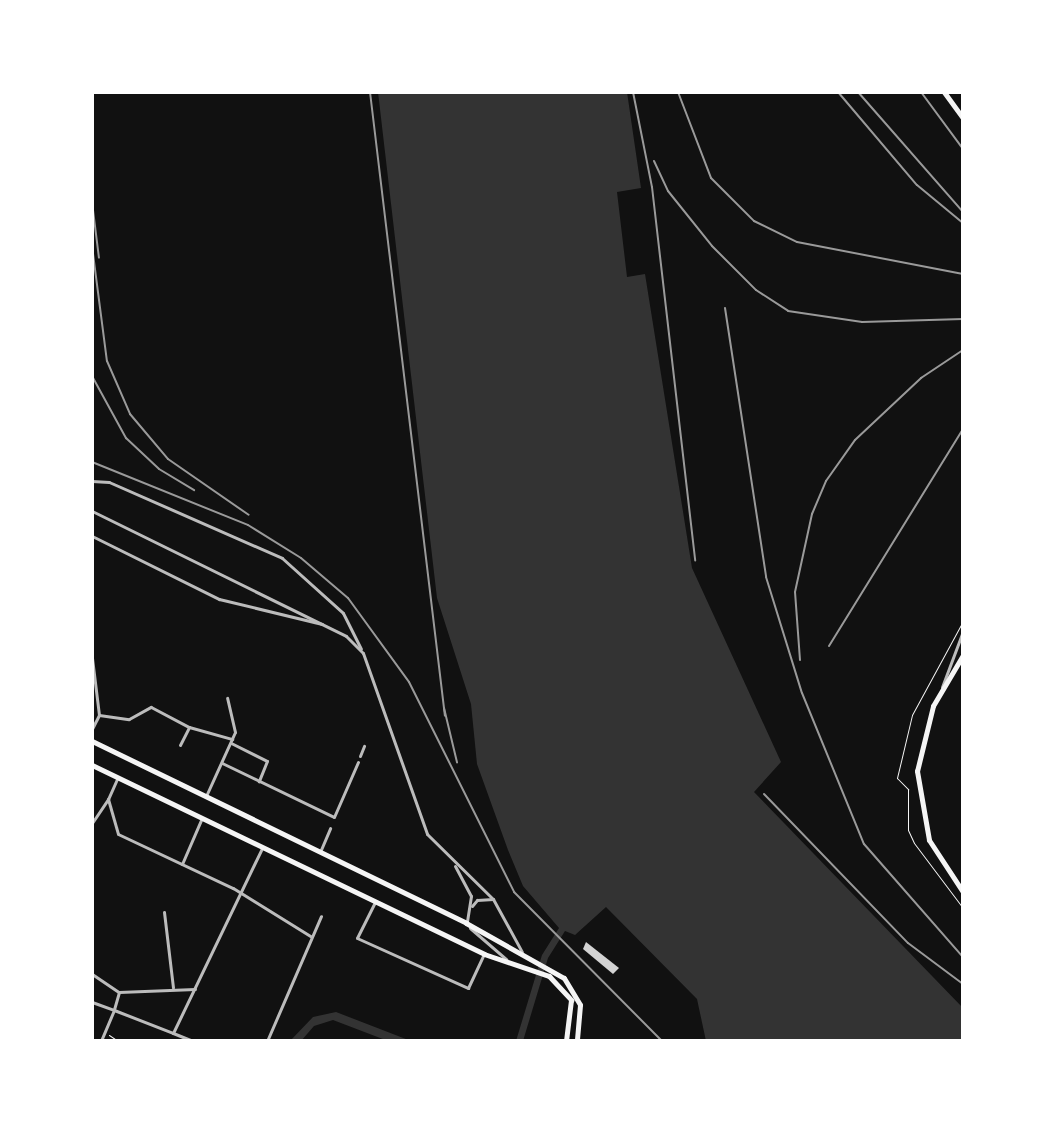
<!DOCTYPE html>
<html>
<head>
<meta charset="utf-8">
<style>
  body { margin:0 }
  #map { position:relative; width:1055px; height:1133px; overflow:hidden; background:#111; font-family:Merriweather,serif }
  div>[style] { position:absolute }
  .water>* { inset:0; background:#333 }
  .building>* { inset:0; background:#d3d3d3 }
  .path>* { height:1px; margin:-0.5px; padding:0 0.5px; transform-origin:0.5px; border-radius:0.5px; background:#f5f5f5 }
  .minor>* { height:3px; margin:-1.5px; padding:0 1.5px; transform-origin:1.5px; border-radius:1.5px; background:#bcbcbc }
  .primary>* { height:5px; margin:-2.5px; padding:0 2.5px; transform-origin:2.5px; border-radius:2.5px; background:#f5f5f5 }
  .trunk>* { height:5px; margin:-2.5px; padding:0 2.5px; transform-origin:2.5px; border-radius:2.5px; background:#f5f5f5 }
  .rail>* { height:2px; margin:-1px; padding:0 1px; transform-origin:1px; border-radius:1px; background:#9a9a9a }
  span { translate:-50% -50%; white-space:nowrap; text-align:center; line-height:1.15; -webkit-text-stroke:7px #fff; paint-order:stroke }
  .frame { position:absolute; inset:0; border:94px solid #fff; pointer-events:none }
</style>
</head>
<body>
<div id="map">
  <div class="water">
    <i style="clip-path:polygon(378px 92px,627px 92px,641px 188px,617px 192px,627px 277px,645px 274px,692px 568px,781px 762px,754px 792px,963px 1008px,963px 1041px,706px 1041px,697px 999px,606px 907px,575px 935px,565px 931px,548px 958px,523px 1041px,516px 1041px,542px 955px,559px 928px,523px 886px,508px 850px,477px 764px,471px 704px,437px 598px)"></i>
    <i style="clip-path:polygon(336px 1012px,411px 1041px,388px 1041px,333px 1020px,314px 1026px,301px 1041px,290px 1041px,313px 1017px)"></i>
  </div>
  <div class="building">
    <i style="clip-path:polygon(586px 942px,619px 968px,613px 974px,583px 949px)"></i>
  </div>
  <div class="path">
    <i style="left:963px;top:621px;width:107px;rotate:118.5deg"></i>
    <i style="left:912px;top:715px;width:65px;rotate:103.4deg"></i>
    <i style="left:897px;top:778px;width:16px;rotate:45deg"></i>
    <i style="left:908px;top:789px;width:41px;rotate:90deg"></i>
    <i style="left:908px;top:830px;width:14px;rotate:65deg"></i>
    <i style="left:914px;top:843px;width:81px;rotate:53deg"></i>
    <i style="left:109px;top:1035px;width:11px;rotate:34deg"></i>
  </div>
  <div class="minor">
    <i style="left:92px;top:481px;width:17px;rotate:3deg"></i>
    <i style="left:109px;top:482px;width:189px;rotate:23.7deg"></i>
    <i style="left:282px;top:558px;width:82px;rotate:42deg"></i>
    <i style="left:343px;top:613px;width:40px;rotate:63.4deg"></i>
    <i style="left:92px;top:511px;width:283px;rotate:26.2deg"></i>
    <i style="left:346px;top:636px;width:24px;rotate:45deg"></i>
    <i style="left:363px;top:653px;width:192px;rotate:70.5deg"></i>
    <i style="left:427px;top:834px;width:93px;rotate:44.6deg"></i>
    <i style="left:493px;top:899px;width:60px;rotate:61.3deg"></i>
    <i style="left:92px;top:536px;width:142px;rotate:26.4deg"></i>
    <i style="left:219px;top:599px;width:106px;rotate:13.6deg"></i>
    <i style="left:92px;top:658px;width:57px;rotate:83deg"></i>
    <i style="left:99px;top:715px;width:16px;rotate:117deg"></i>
    <i style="left:942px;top:687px;width:60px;rotate:-69.4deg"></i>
    <i style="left:99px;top:715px;width:30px;rotate:8deg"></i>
    <i style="left:129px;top:719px;width:25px;rotate:-29deg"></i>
    <i style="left:151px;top:707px;width:43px;rotate:27.8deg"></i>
    <i style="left:189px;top:727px;width:45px;rotate:15.6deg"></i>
    <i style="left:231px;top:743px;width:40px;rotate:26.6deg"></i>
    <i style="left:267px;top:761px;width:22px;rotate:112deg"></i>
    <i style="left:180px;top:745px;width:20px;rotate:-63deg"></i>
    <i style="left:360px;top:756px;width:11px;rotate:-68deg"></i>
    <i style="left:222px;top:763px;width:124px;rotate:25.7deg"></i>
    <i style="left:334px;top:817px;width:60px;rotate:-66.4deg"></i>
    <i style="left:117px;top:779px;width:22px;rotate:114deg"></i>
    <i style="left:108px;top:799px;width:36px;rotate:74deg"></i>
    <i style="left:118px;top:834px;width:127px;rotate:25.2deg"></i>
    <i style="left:233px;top:888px;width:91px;rotate:31.9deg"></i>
    <i style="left:206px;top:796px;width:70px;rotate:-65.6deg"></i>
    <i style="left:235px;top:732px;width:35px;rotate:-103deg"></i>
    <i style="left:92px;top:823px;width:29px;rotate:-56deg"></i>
    <i style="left:320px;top:852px;width:26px;rotate:-67deg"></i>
    <i style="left:182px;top:864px;width:48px;rotate:-66.6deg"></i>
    <i style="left:455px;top:866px;width:34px;rotate:62deg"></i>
    <i style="left:471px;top:896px;width:25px;rotate:99deg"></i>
    <i style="left:375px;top:902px;width:40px;rotate:116.6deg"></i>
    <i style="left:357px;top:938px;width:122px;rotate:24.2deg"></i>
    <i style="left:468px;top:988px;width:38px;rotate:-65deg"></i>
    <i style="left:472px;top:906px;width:8px;rotate:-50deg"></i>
    <i style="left:477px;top:900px;width:16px;rotate:-4deg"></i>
    <i style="left:164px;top:912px;width:76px;rotate:83.2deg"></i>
    <i style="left:470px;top:928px;width:48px;rotate:40.7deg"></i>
    <i style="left:92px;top:974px;width:32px;rotate:34deg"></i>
    <i style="left:119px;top:992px;width:19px;rotate:106deg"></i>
    <i style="left:114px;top:1010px;width:63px;rotate:21.3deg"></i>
    <i style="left:173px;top:1033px;width:205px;rotate:-64.3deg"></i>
    <i style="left:119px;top:992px;width:76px;rotate:-2.3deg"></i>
    <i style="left:92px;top:1002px;width:23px;rotate:20deg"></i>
    <i style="left:114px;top:1010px;width:34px;rotate:113deg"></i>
    <i style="left:173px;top:1033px;width:22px;rotate:22deg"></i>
    <i style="left:267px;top:1041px;width:136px;rotate:-66.6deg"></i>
  </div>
  <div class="primary">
    <i style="left:944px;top:92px;width:32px;rotate:54deg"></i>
    <i style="left:92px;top:741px;width:416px;rotate:25.9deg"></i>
    <i style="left:466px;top:923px;width:112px;rotate:29.3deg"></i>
    <i style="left:564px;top:978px;width:31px;rotate:59deg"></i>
    <i style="left:580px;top:1005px;width:36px;rotate:95deg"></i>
    <i style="left:92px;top:765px;width:435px;rotate:25.7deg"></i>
    <i style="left:484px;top:954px;width:69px;rotate:18.7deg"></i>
    <i style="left:549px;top:976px;width:33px;rotate:47deg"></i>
    <i style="left:571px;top:1000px;width:41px;rotate:97deg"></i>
  </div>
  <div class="trunk">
    <i style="left:963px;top:655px;width:59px;rotate:120.5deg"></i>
    <i style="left:933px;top:706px;width:67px;rotate:103.8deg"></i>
    <i style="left:917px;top:771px;width:70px;rotate:80.1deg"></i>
    <i style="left:929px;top:840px;width:62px;rotate:56.8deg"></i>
  </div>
  <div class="rail">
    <i style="left:370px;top:92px;width:628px;rotate:83.15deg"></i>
    <i style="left:633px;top:92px;width:97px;rotate:78.7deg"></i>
    <i style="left:652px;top:187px;width:376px;rotate:83.4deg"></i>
    <i style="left:678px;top:92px;width:92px;rotate:69deg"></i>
    <i style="left:711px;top:178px;width:61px;rotate:45deg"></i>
    <i style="left:754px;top:221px;width:48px;rotate:26deg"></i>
    <i style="left:797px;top:242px;width:169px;rotate:10.9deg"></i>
    <i style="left:838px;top:92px;width:122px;rotate:49.7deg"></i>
    <i style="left:917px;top:185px;width:60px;rotate:39.6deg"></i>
    <i style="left:858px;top:92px;width:159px;rotate:48.8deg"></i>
    <i style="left:921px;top:92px;width:71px;rotate:53.6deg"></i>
    <i style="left:654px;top:161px;width:33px;rotate:65deg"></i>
    <i style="left:668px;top:191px;width:70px;rotate:51.3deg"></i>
    <i style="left:712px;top:246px;width:62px;rotate:45deg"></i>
    <i style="left:756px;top:290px;width:38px;rotate:33deg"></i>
    <i style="left:788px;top:311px;width:75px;rotate:8.5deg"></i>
    <i style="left:862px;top:322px;width:101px;rotate:-1.7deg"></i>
    <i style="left:92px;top:202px;width:56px;rotate:82.9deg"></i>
    <i style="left:92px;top:246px;width:116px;rotate:82.6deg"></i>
    <i style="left:107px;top:361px;width:58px;rotate:66.5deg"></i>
    <i style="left:130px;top:414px;width:59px;rotate:49.8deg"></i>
    <i style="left:168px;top:459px;width:98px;rotate:34.7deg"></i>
    <i style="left:725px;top:308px;width:272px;rotate:81.3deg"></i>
    <i style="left:766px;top:577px;width:121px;rotate:72.8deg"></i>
    <i style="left:802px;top:693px;width:163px;rotate:67.7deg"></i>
    <i style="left:864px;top:844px;width:150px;rotate:48.8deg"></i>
    <i style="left:92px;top:376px;width:71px;rotate:61.3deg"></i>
    <i style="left:126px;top:438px;width:45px;rotate:43.2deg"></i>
    <i style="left:159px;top:469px;width:41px;rotate:31deg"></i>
    <i style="left:92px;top:462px;width:168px;rotate:22deg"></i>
    <i style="left:248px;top:525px;width:62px;rotate:31.9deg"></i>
    <i style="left:301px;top:558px;width:62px;rotate:40.4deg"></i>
    <i style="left:348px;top:598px;width:104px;rotate:54deg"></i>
    <i style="left:409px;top:682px;width:235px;rotate:63.4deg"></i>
    <i style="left:514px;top:892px;width:210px;rotate:45.2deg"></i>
    <i style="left:829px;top:646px;width:255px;rotate:-58.3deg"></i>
    <i style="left:800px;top:660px;width:68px;rotate:-94.2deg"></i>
    <i style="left:795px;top:592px;width:80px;rotate:-77.7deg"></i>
    <i style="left:812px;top:514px;width:36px;rotate:-67deg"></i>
    <i style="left:826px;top:481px;width:50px;rotate:-54.7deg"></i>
    <i style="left:855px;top:440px;width:91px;rotate:-43.2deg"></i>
    <i style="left:921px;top:378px;width:50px;rotate:-33.7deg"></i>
    <i style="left:444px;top:708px;width:56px;rotate:76.5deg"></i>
    <i style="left:764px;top:794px;width:207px;rotate:46deg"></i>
    <i style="left:908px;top:943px;width:69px;rotate:36.7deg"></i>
  </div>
  <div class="frame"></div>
</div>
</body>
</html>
